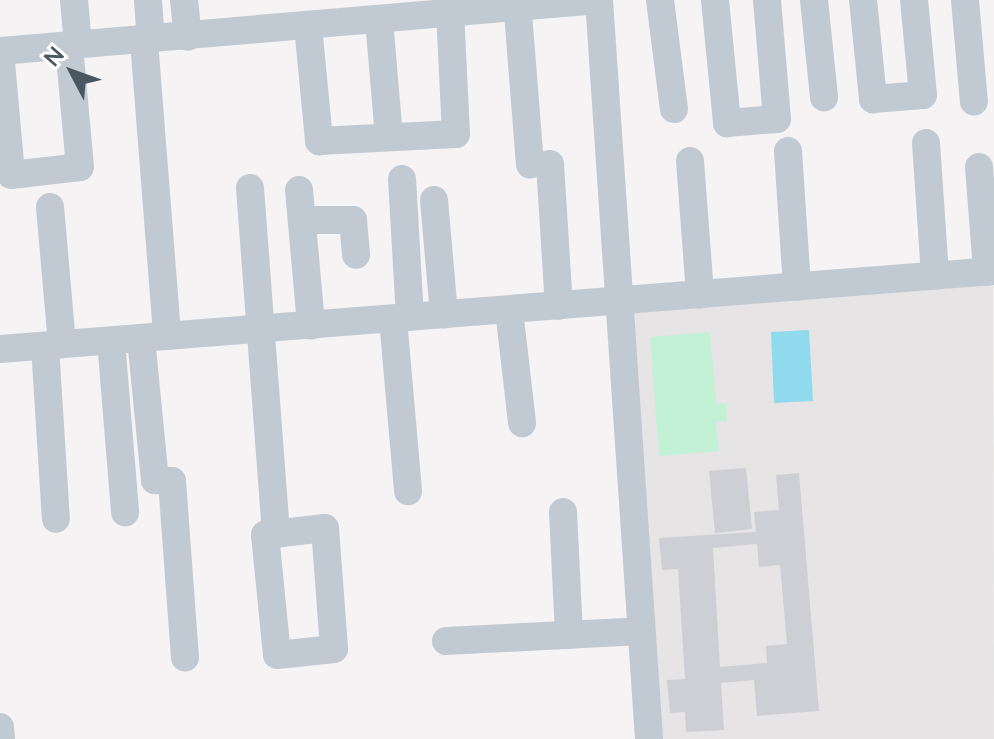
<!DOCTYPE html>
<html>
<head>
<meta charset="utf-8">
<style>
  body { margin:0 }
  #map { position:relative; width:994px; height:739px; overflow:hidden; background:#f5f3f3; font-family:Lato,sans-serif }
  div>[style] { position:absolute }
  .education>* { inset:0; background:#e6e4e5 }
  .green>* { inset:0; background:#c3f1d5 }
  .water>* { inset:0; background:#90daee }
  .building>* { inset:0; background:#cdcfd5 }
  .minor>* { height:28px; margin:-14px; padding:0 14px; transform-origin:14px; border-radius:14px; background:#c1cad2 }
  span { translate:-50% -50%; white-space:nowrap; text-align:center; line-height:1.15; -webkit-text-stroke:8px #fff; paint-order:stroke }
  .north { position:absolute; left:32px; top:32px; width:80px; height:80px; -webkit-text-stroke:6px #fff; paint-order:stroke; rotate:311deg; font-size:22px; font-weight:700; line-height:32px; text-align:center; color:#4a5661 }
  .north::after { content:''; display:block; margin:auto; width:28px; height:36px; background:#4a5661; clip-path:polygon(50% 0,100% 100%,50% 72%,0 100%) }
</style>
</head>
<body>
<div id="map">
  <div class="education">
    <i style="clip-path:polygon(993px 282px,994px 739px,655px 739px,620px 310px)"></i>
  </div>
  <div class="green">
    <i style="clip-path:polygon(710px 332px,716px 404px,726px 403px,727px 421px,716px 422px,719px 451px,659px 456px,650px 337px)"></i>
  </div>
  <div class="water">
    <i style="clip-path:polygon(809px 330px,813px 401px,774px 403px,771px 332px)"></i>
  </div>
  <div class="building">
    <i style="clip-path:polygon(746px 468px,752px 529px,715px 533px,709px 471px)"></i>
    <i style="clip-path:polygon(evenodd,799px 473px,819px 711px,757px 716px,754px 680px,721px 683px,724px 730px,686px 732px,685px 712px,670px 713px,667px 680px,685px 679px,678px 569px,662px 570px,659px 538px,756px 532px,754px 512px,779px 510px,776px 475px,799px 473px,757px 544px,759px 567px,780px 565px,787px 644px,766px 646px,767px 663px,720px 667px,713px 548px,757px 544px)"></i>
  </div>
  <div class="minor">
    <i style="left:74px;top:0;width:45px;rotate:84.9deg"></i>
    <i style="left:148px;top:0;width:29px;rotate:86deg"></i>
    <i style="left:150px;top:29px;width:13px;rotate:117deg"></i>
    <i style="left:144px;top:41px;width:296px;rotate:85.5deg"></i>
    <i style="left:184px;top:0;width:37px;rotate:84deg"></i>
    <i style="left:517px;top:0;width:165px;rotate:85.5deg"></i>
    <i style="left:599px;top:0;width:741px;rotate:86.13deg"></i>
    <i style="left:660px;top:0;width:110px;rotate:82.7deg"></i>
    <i style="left:715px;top:0;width:124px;rotate:84.4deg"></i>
    <i style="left:727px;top:123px;width:50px;rotate:-4.6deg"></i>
    <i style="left:777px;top:119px;width:119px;rotate:-94.8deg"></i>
    <i style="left:814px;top:0;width:98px;rotate:84.1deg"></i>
    <i style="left:863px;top:0;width:100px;rotate:84.2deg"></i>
    <i style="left:873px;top:99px;width:50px;rotate:-4.6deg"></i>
    <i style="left:923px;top:95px;width:95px;rotate:-95.4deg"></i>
    <i style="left:965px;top:0;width:102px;rotate:85deg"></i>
    <i style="left:379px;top:20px;width:117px;rotate:85.1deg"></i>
    <i style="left:308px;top:26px;width:116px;rotate:84.5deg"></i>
    <i style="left:319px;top:141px;width:137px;rotate:-2.9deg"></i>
    <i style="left:456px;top:134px;width:121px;rotate:-92.8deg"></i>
    <i style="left:0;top:51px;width:601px;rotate:-4.87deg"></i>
    <i style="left:0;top:51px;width:124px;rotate:84.9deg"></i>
    <i style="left:11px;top:175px;width:69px;rotate:-6.6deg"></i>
    <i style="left:80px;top:167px;width:121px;rotate:-95.2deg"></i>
    <i style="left:926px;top:143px;width:133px;rotate:86.1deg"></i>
    <i style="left:788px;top:151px;width:136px;rotate:86.2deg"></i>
    <i style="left:690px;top:161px;width:134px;rotate:85.7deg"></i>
    <i style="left:550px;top:164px;width:142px;rotate:86.4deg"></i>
    <i style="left:979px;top:167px;width:105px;rotate:85.6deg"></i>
    <i style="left:402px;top:179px;width:138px;rotate:86.7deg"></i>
    <i style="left:250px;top:188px;width:347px;rotate:85.7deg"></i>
    <i style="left:299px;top:190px;width:136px;rotate:84.9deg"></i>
    <i style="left:434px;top:200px;width:115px;rotate:85deg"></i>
    <i style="left:50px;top:207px;width:138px;rotate:85deg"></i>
    <i style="left:302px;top:220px;width:51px"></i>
    <i style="left:353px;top:220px;width:35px;rotate:85deg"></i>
    <i style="left:509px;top:310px;width:114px;rotate:83.4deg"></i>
    <i style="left:393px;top:319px;width:173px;rotate:85deg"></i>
    <i style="left:141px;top:338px;width:143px;rotate:84.4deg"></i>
    <i style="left:155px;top:480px;width:17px;rotate:3deg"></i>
    <i style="left:172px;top:481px;width:177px;rotate:85.8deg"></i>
    <i style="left:111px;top:341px;width:172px;rotate:85.3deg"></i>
    <i style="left:45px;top:346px;width:173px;rotate:86.4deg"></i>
    <i style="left:0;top:349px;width:997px;rotate:-4.49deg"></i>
    <i style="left:563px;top:512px;width:123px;rotate:87.2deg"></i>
    <i style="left:325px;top:528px;width:121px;rotate:85.7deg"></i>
    <i style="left:334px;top:649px;width:57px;rotate:174deg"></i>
    <i style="left:277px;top:655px;width:121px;rotate:-95.7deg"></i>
    <i style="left:265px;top:535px;width:60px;rotate:-6.7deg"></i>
    <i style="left:446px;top:641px;width:195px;rotate:-2.9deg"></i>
    <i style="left:0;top:727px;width:12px;rotate:85deg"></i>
  </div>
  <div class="north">N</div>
</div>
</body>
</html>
